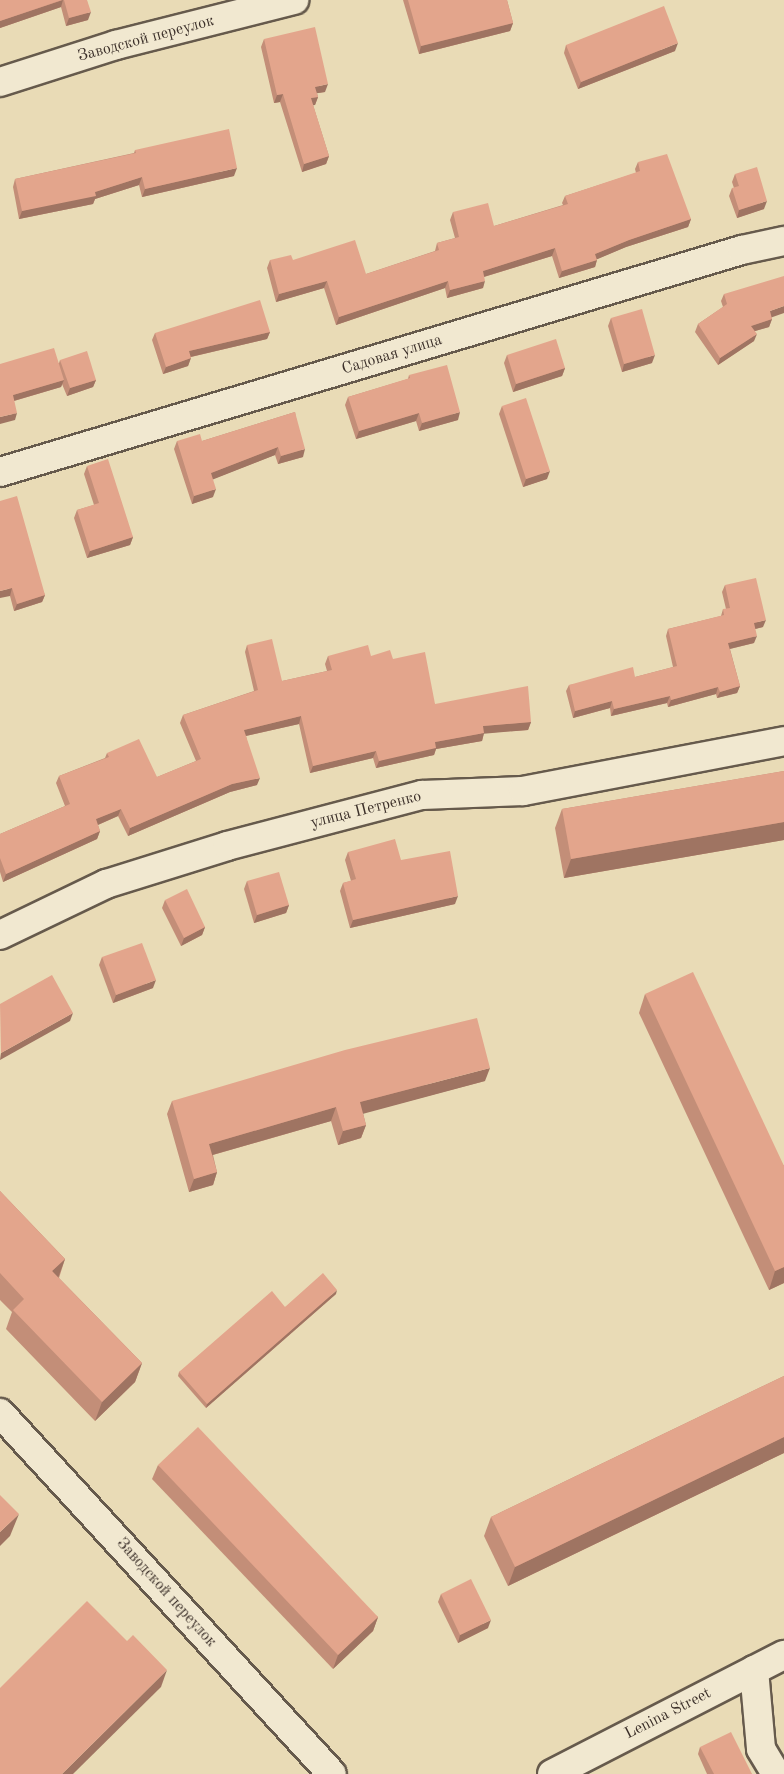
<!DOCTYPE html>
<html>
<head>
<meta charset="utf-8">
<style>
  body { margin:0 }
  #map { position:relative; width:784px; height:1774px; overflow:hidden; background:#e9dbb6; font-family:"Old Standard TT",serif }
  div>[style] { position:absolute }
  .roads { filter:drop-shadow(2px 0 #665a4c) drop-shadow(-2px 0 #665a4c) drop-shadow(0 2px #665a4c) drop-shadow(0 -2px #665a4c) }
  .minor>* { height:28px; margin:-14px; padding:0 14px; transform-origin:14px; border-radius:14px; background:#f1e8d0 }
  .wall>* { inset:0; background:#c38e78 }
  .shaded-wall>* { inset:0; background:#9f7462 }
  .building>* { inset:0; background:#e3a58c }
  span { translate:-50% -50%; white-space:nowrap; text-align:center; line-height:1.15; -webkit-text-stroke:4.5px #f1e8d0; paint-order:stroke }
  .street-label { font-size:16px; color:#3b2f29 }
</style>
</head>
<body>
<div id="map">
  <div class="roads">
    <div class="minor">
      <i style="left:0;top:82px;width:122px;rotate:-17.7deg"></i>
      <i style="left:116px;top:45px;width:184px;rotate:-14.2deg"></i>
      <i style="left:0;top:472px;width:774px;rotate:-16.66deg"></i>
      <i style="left:742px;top:250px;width:43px;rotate:-12.1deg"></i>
      <i style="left:0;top:935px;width:118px;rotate:-25.7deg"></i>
      <i style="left:106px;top:884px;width:127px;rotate:-17.4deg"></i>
      <i style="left:227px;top:846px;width:202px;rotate:-14.7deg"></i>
      <i style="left:422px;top:795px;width:101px;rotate:-2.3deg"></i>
      <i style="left:523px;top:791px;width:266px;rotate:-10.8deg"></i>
      <i style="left:0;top:1413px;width:490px;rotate:47.4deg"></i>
      <i style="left:754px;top:1670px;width:79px;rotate:84.9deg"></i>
      <i style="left:761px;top:1749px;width:29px;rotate:59deg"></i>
      <i style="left:552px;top:1774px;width:261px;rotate:-27.2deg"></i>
    </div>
  </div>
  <div class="wall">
    <i style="clip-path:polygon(0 0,87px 0,88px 20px,66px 26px,61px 7px,0 28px)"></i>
    <i style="clip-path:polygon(403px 0,507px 0,513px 23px,510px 31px,419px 54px)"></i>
    <i style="clip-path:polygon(264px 39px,325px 92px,317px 93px,318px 97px,315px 105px,313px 105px,329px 156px,326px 164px,302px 172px,280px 102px,274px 103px,261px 47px)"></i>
    <i style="clip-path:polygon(566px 45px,675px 51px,578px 89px,564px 53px)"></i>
    <i style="clip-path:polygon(135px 150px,234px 176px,142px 197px,139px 185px,95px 199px,93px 204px,19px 219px,13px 187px,15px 179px,134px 153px)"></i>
    <i style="clip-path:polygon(638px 162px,691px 219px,688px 227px,626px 247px,597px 259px,595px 267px,559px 278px,552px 256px,484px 277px,483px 288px,447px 298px,445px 288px,336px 325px,324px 288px,276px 302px,267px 268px,270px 260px,293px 260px,366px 274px,435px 251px,437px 243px,455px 238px,450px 220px,453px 212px,494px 226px,563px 205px,562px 203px,565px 196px,636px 173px,635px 169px)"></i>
    <i style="clip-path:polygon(735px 174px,764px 209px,737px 218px,729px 196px,732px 188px,734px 188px,732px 182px)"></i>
    <i style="clip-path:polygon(724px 294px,771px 317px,772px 319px,769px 327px,755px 331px,754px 341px,718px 365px,695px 332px,698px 324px,723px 307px,721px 301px)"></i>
    <i style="clip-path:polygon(611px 318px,652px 363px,622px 372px,608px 326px)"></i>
    <i style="clip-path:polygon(270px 332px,267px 339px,191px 357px,188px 366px,163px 374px,152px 340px,155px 333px)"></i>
    <i style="clip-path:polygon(507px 355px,565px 368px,562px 376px,513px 392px,504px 363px)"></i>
    <i style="clip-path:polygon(60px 360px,96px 380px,93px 387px,67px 396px,62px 384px,61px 387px,14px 401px,15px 420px,0 364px,59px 363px)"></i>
    <i style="clip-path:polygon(409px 375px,458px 420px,419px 431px,416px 421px,356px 439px,345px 405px,348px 397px,408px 379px)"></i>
    <i style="clip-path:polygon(502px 406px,547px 479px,523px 487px,499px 414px)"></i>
    <i style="clip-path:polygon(295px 412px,303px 457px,278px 464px,275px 455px,213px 479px,213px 497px,192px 504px,174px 449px,177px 441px,202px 441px)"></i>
    <i style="clip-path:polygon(87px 466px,133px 537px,130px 545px,87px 558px,74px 518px,77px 510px,94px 505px,84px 474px)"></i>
    <i style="clip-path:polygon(0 501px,45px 595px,42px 602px,14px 611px,10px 596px)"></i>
    <i style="clip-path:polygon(725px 585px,763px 627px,755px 629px,754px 643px,730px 649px,740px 686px,737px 693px,717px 698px,716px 694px,668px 707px,667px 703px,611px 716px,610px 708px,573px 718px,566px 691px,569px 685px,635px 677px,673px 667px,666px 636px,668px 629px,721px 616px,723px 609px,726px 609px,722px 592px)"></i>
    <i style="clip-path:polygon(247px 645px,282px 681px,327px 671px,325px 664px,328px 656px,371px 656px,393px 659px,435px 704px,531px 722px,528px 730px,484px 733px,482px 741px,436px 749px,434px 755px,376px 768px,373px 758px,310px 773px,299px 724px,246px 736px,257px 785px,230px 792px,128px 836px,118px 816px,98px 825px,100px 831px,97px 839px,3px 882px,0 872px,0 834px,65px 806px,56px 783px,59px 776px,105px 758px,107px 753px,157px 777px,196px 761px,180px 723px,183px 715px,254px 691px,245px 652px)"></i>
    <i style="clip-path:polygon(784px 771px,784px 840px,564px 878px,555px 828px,562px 809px)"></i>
    <i style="clip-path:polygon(348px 852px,401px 860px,455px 904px,350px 928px,340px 891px,343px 883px,351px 881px,345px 860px)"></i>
    <i style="clip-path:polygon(247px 881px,289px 905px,286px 913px,254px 923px,244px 889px)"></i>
    <i style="clip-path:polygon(165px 900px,205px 927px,202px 935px,181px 946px,162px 908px)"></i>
    <i style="clip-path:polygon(102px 957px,153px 988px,113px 1003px,99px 965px)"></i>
    <i style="clip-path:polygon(645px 994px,784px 1166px,784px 1283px,769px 1290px,639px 1013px)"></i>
    <i style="clip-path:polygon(485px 1081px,363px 1113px,366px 1125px,361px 1138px,338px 1145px,331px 1121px,213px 1155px,217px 1172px,213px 1185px,189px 1192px,167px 1114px,172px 1101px)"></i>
    <i style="clip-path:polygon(0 1191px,65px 1259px,59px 1278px,142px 1363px,135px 1382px,95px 1421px,6px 1329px,12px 1312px,0 1300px)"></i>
    <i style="clip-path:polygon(336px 1294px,206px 1408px,178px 1376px,179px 1372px,285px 1307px)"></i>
    <i style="clip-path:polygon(784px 1376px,784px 1453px,508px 1586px,484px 1536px,491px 1517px)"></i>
    <i style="clip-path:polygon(158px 1465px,378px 1617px,373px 1631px,333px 1669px,152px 1479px)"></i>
    <i style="clip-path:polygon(441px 1594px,488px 1628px,458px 1643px,438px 1602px)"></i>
    <i style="clip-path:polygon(700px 1747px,752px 1774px,707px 1774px,698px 1754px)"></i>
  </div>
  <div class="shaded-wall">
    <i style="clip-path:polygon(63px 0,61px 7px,0 28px,0 21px)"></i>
    <i style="clip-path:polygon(91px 12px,88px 20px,66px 26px,69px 18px)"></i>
    <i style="clip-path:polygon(513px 23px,510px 31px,419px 54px,421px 46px)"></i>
    <i style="clip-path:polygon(678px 43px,675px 51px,578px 89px,581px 82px)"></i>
    <i style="clip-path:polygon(328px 84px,325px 92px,312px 94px,315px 87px)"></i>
    <i style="clip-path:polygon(283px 94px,280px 102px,274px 103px,277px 95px)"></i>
    <i style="clip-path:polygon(318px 97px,315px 105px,308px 106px,311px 98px)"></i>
    <i style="clip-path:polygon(329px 156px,326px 164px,302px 172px,304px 164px)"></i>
    <i style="clip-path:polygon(237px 168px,234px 176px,142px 197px,145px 189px)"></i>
    <i style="clip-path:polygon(142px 177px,139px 185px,95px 199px,93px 204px,19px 219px,22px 211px,95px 192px)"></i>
    <i style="clip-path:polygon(767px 201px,764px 209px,737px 218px,739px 210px)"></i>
    <i style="clip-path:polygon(691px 219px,688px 227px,626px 247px,593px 261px,595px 254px,629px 240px)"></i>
    <i style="clip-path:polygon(555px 248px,552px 256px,480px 278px,483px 271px)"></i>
    <i style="clip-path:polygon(597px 260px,595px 267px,559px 278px,562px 271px)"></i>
    <i style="clip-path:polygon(327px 281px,324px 288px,276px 302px,279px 294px)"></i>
    <i style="clip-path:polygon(448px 281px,445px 288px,336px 325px,339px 317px)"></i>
    <i style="clip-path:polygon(485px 281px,483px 288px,447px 298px,450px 290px)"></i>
    <i style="clip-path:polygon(784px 306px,784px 313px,767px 319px,770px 311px)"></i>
    <i style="clip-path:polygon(772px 319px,769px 327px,748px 333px,751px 326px)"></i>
    <i style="clip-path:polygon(270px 332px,267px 339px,186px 358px,189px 351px)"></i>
    <i style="clip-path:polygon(757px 334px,754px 341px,718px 365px,720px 358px)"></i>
    <i style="clip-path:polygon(655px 355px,652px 363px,622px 372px,624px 364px)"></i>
    <i style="clip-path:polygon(191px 358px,188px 366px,163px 374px,166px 367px)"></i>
    <i style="clip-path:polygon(565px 368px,562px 376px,513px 392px,516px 384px)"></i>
    <i style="clip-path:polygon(64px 380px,61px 387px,10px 402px,13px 395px)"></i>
    <i style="clip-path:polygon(96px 380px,93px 387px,67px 396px,70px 388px)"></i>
    <i style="clip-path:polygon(460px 412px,458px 420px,419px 431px,422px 423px)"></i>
    <i style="clip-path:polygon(17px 413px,15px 420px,0 424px,0 417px)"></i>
    <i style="clip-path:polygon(419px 413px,416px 421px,356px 439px,359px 431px)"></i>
    <i style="clip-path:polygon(278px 447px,275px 455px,209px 481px,211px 473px)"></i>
    <i style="clip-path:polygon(305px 449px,303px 457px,278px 464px,281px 456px)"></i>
    <i style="clip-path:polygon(550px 471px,547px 479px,523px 487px,526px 479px)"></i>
    <i style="clip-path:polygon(216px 489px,213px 497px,192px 504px,194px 496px)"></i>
    <i style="clip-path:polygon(133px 537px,130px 545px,87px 558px,90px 551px)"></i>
    <i style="clip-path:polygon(12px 588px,10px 596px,0 598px,0 591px)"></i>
    <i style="clip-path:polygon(45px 595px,42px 602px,14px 611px,17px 604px)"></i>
    <i style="clip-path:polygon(766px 620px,763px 627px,751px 630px,754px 623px)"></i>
    <i style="clip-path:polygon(757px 636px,754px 643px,725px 650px,728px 643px)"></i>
    <i style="clip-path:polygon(740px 686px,737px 693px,717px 698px,720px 692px)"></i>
    <i style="clip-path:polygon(718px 687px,716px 694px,668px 707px,671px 700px)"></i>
    <i style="clip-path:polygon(670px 696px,667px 703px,611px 716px,614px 709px)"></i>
    <i style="clip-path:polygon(612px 701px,610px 708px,573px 718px,575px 711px)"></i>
    <i style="clip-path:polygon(301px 716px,299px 724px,241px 737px,244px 730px)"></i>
    <i style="clip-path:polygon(531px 722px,528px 730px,481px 734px,483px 726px)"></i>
    <i style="clip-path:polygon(484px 733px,482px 741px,436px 749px,434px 755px,376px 768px,379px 761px,435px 742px)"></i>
    <i style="clip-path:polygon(376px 751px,373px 758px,310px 773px,313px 766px)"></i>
    <i style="clip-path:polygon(260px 778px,257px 785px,230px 792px,128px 836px,130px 828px,232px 784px)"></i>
    <i style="clip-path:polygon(121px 809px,118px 816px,93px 827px,96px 819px)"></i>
    <i style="clip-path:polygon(784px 822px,784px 840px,564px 878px,571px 859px)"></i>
    <i style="clip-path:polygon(100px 831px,97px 839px,3px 882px,6px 874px)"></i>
    <i style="clip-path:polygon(458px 896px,455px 904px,350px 928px,353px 920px)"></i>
    <i style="clip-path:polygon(289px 905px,286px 913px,254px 923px,257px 915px)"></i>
    <i style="clip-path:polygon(205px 927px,202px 935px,181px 946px,184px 938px)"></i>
    <i style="clip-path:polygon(156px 980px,153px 988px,113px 1003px,116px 995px)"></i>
    <i style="clip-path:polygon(73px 1013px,70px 1021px,0 1060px,1px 1053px)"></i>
    <i style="clip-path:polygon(490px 1068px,485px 1081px,355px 1116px,360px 1102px)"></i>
    <i style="clip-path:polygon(336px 1107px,331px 1121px,205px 1157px,209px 1144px)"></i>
    <i style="clip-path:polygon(366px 1125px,361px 1138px,338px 1145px,343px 1131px)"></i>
    <i style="clip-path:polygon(217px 1172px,213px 1185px,189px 1192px,194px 1179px)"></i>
    <i style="clip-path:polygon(65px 1259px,58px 1278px,52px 1271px)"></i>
    <i style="clip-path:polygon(784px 1267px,784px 1283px,769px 1290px,775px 1271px)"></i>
    <i style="clip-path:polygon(337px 1290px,336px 1294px,206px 1408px,207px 1404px)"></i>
    <i style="clip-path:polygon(142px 1363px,135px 1382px,95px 1421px,102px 1402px)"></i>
    <i style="clip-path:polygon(784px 1437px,784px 1453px,508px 1586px,515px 1567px)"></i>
    <i style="clip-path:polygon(19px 1514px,10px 1536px,0 1546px,0 1532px)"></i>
    <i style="clip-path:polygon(378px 1617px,373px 1631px,333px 1669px,338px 1655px)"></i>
    <i style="clip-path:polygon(491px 1620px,488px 1628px,458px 1643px,460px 1635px)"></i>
    <i style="clip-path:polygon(167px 1670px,161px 1687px,73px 1774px,62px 1774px)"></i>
  </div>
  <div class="building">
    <i style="clip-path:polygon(0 0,62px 0,0 21px)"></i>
    <i style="clip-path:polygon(64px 0,87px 0,91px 12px,69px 18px)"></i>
    <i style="clip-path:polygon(408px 0,507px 0,513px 23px,421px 46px)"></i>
    <i style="clip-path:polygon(664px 6px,678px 43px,581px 82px,566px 45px)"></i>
    <i style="clip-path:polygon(315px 27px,328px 84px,315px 87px,318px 97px,311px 98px,329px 156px,304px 164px,283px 94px,277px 95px,264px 39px)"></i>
    <i style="clip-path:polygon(229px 129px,237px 168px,145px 189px,142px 177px,95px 192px,96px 196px,22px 211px,15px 179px,136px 153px,135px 150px)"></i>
    <i style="clip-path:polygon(667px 154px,691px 219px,629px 240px,595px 254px,597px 260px,562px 271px,555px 248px,483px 271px,485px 281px,450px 290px,448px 281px,339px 317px,327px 281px,279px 294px,270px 260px,291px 255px,293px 260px,355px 240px,366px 274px,439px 250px,437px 243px,459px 237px,453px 212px,488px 203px,494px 226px,568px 204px,565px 196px,640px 171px,638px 162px)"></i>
    <i style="clip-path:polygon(757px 167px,767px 201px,739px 210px,732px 188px,739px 186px,735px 174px)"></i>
    <i style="clip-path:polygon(784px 276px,784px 306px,770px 311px,772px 319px,751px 326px,757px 334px,720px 358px,698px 324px,727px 304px,724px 294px)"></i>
    <i style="clip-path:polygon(260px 300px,270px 332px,189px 351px,191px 358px,166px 367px,155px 333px)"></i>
    <i style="clip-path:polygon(642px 309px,655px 355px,624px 364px,611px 318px)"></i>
    <i style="clip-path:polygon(556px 339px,565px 368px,516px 384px,507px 355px)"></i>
    <i style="clip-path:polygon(54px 348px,64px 380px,13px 395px,17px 413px,0 417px,0 364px)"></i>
    <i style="clip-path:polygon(87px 351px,96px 380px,70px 388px,60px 360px)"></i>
    <i style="clip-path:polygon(447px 365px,460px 412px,422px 423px,419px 413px,359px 431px,348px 397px,410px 378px,409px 375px)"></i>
    <i style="clip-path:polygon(526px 398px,550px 471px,526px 479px,502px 406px)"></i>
    <i style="clip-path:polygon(295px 412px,305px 449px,281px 456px,278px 447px,211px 473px,216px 489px,194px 496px,177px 441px,200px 434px,202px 441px)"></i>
    <i style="clip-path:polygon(108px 459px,133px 537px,90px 551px,77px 510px,99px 503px,87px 466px)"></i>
    <i style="clip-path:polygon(17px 496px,45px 595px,17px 604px,12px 588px,0 591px,0 501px)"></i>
    <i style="clip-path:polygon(756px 578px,766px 620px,754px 623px,757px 636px,728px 643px,740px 686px,720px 692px,718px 687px,671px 700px,670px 696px,614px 709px,612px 701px,575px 711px,569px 685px,633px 667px,635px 677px,677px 666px,668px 629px,724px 615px,723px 609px,730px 608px,725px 585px)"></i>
    <i style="clip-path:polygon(272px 639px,282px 681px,332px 670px,328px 656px,368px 645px,371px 656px,390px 650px,393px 659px,425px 652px,435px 704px,528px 686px,531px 722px,483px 726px,484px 733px,435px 742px,436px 748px,379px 761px,376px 751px,313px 766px,301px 716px,244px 730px,260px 778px,232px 784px,130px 828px,121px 809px,96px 819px,100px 831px,6px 874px,0 858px,0 834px,70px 804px,59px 776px,109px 757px,107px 753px,139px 739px,157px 777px,201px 759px,183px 715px,258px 690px,247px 645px)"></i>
    <i style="clip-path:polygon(784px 771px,784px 822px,571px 859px,562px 809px)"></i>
    <i style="clip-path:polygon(395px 839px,401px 860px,450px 851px,458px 896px,353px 920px,343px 883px,356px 879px,348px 852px)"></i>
    <i style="clip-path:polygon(279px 872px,289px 905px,257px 915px,247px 881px)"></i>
    <i style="clip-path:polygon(187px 889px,205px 927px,184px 938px,165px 900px)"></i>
    <i style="clip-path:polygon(142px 943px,156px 980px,116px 995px,102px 957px)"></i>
    <i style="clip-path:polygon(693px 972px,784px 1166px,784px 1267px,775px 1271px,645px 994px)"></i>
    <i style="clip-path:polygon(52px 975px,73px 1013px,1px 1053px,0 1004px)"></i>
    <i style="clip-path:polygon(477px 1018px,490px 1068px,360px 1102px,366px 1125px,343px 1131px,336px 1107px,209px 1144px,217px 1172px,194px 1179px,172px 1101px,345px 1050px)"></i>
    <i style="clip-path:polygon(0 1191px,65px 1259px,52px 1271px,142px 1363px,102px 1402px,13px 1310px,24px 1299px,0 1273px)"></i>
    <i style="clip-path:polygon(323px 1273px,337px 1290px,207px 1404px,179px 1372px,272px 1291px,285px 1307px)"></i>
    <i style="clip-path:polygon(784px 1376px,784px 1437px,515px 1567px,491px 1517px)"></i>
    <i style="clip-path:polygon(198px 1427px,378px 1617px,338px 1655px,158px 1465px)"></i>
    <i style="clip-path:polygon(0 1495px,19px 1514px,0 1532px)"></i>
    <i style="clip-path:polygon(471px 1579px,491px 1620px,460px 1635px,441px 1594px)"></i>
    <i style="clip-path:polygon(87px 1601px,127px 1641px,133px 1635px,167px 1670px,62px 1774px,0 1774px,0 1688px)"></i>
    <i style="clip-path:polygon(731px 1732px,752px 1774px,714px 1774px,700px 1747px)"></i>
  </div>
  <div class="street-label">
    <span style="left:146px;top:39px;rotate:-15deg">Заводской переулок</span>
    <span style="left:392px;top:355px;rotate:-17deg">Садовая улица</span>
    <span style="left:366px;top:810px;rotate:-14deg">улица Петренко</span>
    <span style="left:166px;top:1593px;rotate:48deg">Заводской переулок</span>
    <span style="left:668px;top:1714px;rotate:-27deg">Lenina Street</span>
  </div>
</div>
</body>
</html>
